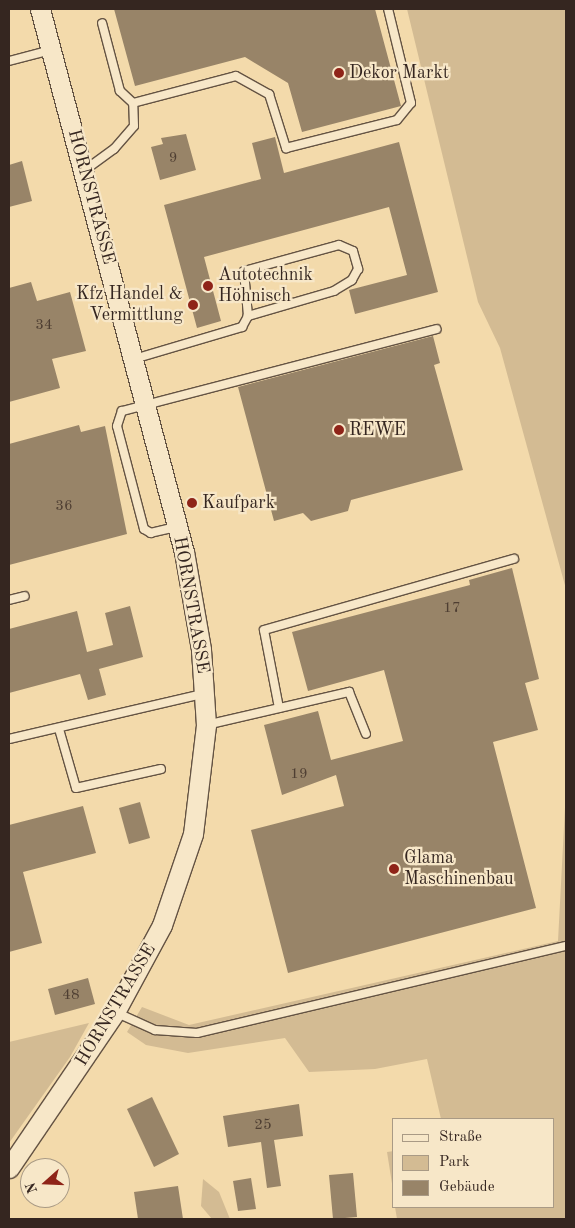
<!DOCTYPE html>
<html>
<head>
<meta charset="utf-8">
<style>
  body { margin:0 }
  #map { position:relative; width:575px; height:1228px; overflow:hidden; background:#f3daab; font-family:"Old Standard TT",serif }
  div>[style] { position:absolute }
  .green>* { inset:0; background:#d3bb93 }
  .building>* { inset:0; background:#988468 }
  .roads { filter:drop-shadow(1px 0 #645343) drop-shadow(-1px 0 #645343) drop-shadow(0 1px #645343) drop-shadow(0 -1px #645343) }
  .service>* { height:8px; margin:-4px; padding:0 4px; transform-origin:4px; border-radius:4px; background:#f7e7c8 }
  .tertiary>* { height:19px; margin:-9.5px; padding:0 9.5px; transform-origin:9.5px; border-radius:9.5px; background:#f7e7c8 }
  .dots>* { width:14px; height:14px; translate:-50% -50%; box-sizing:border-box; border:2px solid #f7e7c8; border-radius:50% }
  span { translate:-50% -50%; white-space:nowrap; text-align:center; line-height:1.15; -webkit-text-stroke:4.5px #f7e7c8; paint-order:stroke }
  .number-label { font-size:15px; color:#4e3e32 }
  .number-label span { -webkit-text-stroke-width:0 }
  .poi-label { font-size:18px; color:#352620 }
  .left { translate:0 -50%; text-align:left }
  .right { translate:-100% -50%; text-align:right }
  .street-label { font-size:18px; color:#352620 }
  .frame { position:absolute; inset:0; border:10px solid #352620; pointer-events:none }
  .legend { position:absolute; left:392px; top:1118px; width:162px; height:90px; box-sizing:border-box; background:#f7e7c8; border:1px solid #a99a85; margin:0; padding:6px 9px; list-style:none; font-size:15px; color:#352620 }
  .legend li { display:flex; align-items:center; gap:10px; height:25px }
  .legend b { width:25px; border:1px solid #a99a85 }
  .north { position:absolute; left:20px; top:1158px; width:50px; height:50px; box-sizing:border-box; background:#f7e7c8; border:1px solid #a99a85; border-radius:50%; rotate:250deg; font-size:14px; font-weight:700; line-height:20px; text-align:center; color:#352620 }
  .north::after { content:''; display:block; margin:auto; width:18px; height:22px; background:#8f2418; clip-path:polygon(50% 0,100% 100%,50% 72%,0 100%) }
</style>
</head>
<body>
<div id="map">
  <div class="green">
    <i style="clip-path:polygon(407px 9px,566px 9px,566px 589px,500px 348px,478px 302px)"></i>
    <i style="clip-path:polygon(566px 788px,566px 1219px,397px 1219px,395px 1207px,554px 1207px,554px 1119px,441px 1119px,427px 1059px,375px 1069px,309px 1072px,285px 1038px,188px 1053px,146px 1045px,127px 1032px,142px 1007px,189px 1025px,558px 941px)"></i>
    <i style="clip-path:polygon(89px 1023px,70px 1057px,9px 1143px,9px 1042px)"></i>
    <i style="clip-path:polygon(394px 1151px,394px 1196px,387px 1152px)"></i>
    <i style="clip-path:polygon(203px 1179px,219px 1192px,230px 1219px,212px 1219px,201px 1206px)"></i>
  </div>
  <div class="building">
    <i style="clip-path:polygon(114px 9px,375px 9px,401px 106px,302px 132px,288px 83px,245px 57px,135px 86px)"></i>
    <i style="clip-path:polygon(186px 134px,196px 170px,160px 180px,151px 147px,163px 144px,161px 138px)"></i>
    <i style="clip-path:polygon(275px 137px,284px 173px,399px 142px,438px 292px,355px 314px,349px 290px,407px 275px,389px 207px,204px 257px,221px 321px,197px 328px,164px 205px,261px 179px,252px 143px)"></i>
    <i style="clip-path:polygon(22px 161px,32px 201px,9px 207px,9px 165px)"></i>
    <i style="clip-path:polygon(31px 282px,37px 301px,70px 292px,86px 351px,52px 359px,60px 388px,9px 402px,9px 288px)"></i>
    <i style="clip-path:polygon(433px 336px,440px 363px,434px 365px,463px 470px,351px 500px,348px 511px,311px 521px,303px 513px,274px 521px,238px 387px)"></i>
    <i style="clip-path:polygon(79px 425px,81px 432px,105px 426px,127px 534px,9px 565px,9px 444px)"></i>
    <i style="clip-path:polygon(512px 568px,539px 679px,525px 683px,538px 730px,493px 742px,536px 908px,288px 973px,251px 830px,344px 806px,336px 775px,282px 795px,264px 725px,318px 711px,331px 760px,403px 741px,384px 670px,308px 691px,292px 632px,470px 585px,469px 580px)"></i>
    <i style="clip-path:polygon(130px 606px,143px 657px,99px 669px,106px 695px,88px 700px,80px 674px,9px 693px,9px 629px,77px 611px,87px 652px,113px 645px,105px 613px)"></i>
    <i style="clip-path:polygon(140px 802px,150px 838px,129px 844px,119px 808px)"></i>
    <i style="clip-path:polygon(83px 806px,96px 853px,23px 872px,42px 943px,9px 952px,9px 825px)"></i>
    <i style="clip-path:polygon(88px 978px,95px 1004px,55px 1015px,48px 989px)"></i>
    <i style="clip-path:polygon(152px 1097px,179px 1154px,154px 1167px,127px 1109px)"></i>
    <i style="clip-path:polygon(299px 1104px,303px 1136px,274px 1140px,281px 1186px,267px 1188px,261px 1142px,228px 1147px,223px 1116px)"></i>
    <i style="clip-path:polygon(353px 1173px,357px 1217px,333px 1219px,329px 1175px)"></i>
    <i style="clip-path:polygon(251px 1178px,256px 1209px,238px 1211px,233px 1181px)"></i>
    <i style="clip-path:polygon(178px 1186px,183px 1219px,138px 1219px,134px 1192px)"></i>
  </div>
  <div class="roads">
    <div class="service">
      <i style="left:9px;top:61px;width:43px;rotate:-14.7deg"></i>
      <i style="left:133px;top:103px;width:106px;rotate:-14.7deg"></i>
      <i style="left:236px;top:76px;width:38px;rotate:29deg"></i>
      <i style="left:269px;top:94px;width:57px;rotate:72.5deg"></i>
      <i style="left:286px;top:148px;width:114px;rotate:-14.2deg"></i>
      <i style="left:397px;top:120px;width:22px;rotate:-51deg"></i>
      <i style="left:411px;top:103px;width:97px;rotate:-103.7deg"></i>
      <i style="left:85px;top:170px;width:36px;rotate:-36deg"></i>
      <i style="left:114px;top:149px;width:30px;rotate:-49deg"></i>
      <i style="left:134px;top:126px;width:23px;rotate:-92deg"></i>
      <i style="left:133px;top:103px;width:18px;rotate:-137deg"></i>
      <i style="left:120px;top:91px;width:70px;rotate:-104.8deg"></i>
      <i style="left:134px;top:359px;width:113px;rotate:-16.5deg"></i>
      <i style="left:242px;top:327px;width:13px;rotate:-61deg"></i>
      <i style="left:248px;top:316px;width:45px;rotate:-95.1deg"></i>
      <i style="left:244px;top:271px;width:98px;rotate:-15.3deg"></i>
      <i style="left:339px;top:245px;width:15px;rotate:23deg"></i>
      <i style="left:353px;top:251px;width:19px;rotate:74deg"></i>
      <i style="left:358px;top:269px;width:13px;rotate:119deg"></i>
      <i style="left:352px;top:280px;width:21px;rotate:149deg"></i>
      <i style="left:334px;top:291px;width:90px;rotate:163.8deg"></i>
      <i style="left:176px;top:527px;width:26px;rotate:167deg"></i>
      <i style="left:151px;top:533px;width:8px;rotate:-150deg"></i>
      <i style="left:144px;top:529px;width:106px;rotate:-104.7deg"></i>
      <i style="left:117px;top:426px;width:16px;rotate:-72deg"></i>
      <i style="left:122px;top:411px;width:325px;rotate:-14.6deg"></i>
      <i style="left:9px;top:600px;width:16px;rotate:-14deg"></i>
      <i style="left:279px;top:708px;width:79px;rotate:-100.9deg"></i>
      <i style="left:264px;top:630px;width:260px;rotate:-15.9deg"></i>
      <i style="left:206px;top:725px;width:147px;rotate:-13deg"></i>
      <i style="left:349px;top:692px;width:45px;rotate:68deg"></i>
      <i style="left:59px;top:729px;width:61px;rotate:73.9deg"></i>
      <i style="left:76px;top:788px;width:87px;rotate:-12.6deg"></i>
      <i style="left:9px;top:739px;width:199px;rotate:-13.1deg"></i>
      <i style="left:115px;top:1012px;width:44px;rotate:24.2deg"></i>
      <i style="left:155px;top:1030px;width:42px;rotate:4.1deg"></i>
      <i style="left:197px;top:1033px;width:379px;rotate:-13.3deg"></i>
    </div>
    <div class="tertiary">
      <i style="left:9px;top:1168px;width:189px;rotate:-55.8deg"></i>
      <i style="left:115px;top:1012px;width:99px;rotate:-61.6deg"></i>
      <i style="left:162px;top:925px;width:96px;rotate:-71.2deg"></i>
      <i style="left:193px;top:834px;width:110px;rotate:-83.2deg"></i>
      <i style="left:206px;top:725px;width:76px;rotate:-93.8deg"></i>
      <i style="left:201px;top:649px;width:98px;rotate:-99.9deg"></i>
      <i style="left:184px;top:552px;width:562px;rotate:-104.85deg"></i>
    </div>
  </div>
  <div class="dots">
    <i style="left:339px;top:73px;background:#8f2418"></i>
    <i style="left:208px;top:286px;background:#8f2418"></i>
    <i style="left:193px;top:305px;background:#8f2418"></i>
    <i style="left:339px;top:430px;background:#8f2418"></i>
    <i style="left:192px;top:503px;background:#8f2418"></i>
    <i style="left:394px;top:869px;background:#8f2418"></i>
  </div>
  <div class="number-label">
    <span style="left:173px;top:159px">9</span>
    <span style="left:44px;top:326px">34</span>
    <span style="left:64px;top:507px">36</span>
    <span style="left:452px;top:609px">17</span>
    <span style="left:299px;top:775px">19</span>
    <span style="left:71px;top:996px">48</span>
    <span style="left:263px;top:1126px">25</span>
  </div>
  <div class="poi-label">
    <span class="left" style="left:349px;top:73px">Dekor Markt</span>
    <span class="left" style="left:218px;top:286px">Autotechnik<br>Höhnisch</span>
    <span class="right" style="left:183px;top:305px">Kfz Handel &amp;<br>Vermittlung</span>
    <span class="left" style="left:349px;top:430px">REWE</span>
    <span class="left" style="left:202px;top:503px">Kaufpark</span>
    <span class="left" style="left:404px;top:869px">Glama<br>Maschinenbau</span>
  </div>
  <div class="street-label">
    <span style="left:91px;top:197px;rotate:75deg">HORNSTRASSE</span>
    <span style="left:191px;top:605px;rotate:80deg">HORNSTRASSE</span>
    <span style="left:116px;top:1005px;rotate:-59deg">HORNSTRASSE</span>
  </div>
  <div class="frame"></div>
  <ul class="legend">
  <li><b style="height:6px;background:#f7e7c8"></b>Straße</li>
  <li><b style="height:14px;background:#d3bb93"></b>Park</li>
  <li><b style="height:14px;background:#988468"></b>Gebäude</li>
  </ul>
  <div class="north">N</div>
</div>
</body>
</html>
